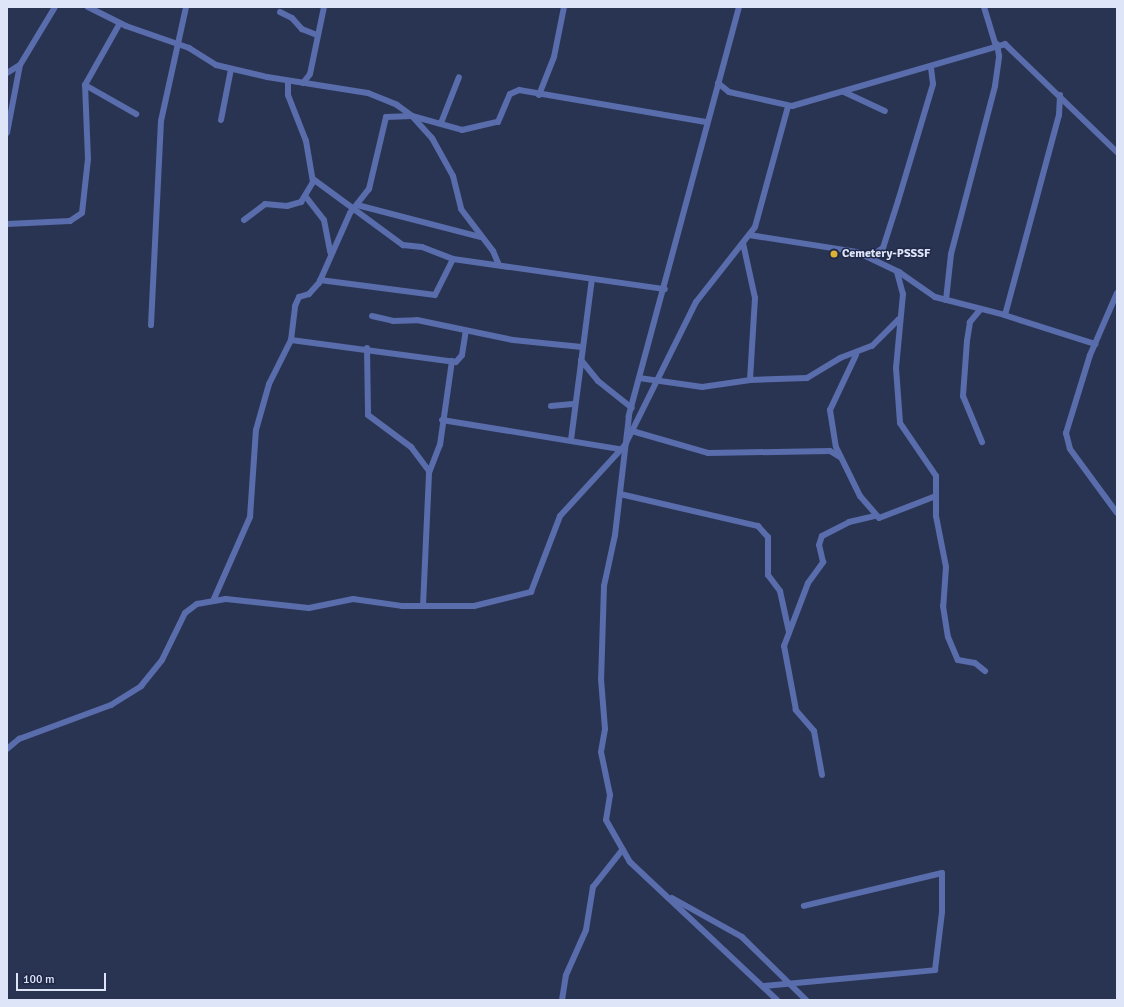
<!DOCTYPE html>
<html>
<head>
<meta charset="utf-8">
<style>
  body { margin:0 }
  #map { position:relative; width:1124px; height:1007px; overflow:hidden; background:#293352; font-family:Signika,sans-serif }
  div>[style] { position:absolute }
  .street>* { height:6px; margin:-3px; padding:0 3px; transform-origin:3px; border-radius:3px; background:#596cab }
  .dots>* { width:11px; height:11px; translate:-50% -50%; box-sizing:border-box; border:2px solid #202947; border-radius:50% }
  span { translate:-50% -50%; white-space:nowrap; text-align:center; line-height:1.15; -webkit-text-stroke:3px #202947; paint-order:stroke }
  .poi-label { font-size:12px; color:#dee5f9; font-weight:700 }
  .left { translate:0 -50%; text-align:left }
  .frame { position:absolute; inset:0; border:8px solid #dee5f9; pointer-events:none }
  .scale { position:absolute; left:16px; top:973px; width:90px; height:18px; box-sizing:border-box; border:2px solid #dee5f9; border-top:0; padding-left:5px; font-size:12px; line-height:14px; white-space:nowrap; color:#dee5f9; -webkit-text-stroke:3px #202947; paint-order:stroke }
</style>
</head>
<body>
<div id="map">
  <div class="street">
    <i style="left:88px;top:7px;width:42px;rotate:26.6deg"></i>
    <i style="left:126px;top:26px;width:67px;rotate:19.2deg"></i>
    <i style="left:189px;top:48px;width:32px;rotate:32deg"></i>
    <i style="left:216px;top:65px;width:52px;rotate:13.2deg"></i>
    <i style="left:267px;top:77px;width:102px;rotate:9deg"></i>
    <i style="left:368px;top:93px;width:31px;rotate:22deg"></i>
    <i style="left:397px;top:105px;width:19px;rotate:36deg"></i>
    <i style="left:412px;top:116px;width:52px;rotate:15.6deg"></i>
    <i style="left:462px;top:130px;width:37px;rotate:-13deg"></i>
    <i style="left:498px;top:122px;width:30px;rotate:-67deg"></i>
    <i style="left:510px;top:94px;width:10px;rotate:-24deg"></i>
    <i style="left:519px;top:90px;width:191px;rotate:9.7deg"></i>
    <i style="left:739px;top:7px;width:424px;rotate:105.1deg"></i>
    <i style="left:629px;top:416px;width:120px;rotate:96.7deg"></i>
    <i style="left:615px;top:535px;width:52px;rotate:102.2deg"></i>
    <i style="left:604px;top:586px;width:93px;rotate:91.8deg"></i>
    <i style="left:601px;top:679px;width:50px;rotate:85.4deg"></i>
    <i style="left:605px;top:729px;width:23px;rotate:100deg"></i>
    <i style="left:601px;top:752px;width:44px;rotate:78.2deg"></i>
    <i style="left:610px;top:795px;width:25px;rotate:99deg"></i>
    <i style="left:606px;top:820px;width:48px;rotate:60.3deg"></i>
    <i style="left:630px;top:862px;width:202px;rotate:43.2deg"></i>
    <i style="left:984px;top:7px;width:39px;rotate:73deg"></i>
    <i style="left:280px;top:12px;width:13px;rotate:27deg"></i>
    <i style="left:292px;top:18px;width:15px;rotate:48deg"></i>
    <i style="left:302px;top:29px;width:16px;rotate:22deg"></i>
    <i style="left:7px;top:73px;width:15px;rotate:-32deg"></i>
    <i style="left:303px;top:83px;width:11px;rotate:-52deg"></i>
    <i style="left:310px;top:74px;width:68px;rotate:-78.2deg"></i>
    <i style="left:718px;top:83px;width:14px;rotate:39deg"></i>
    <i style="left:729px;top:92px;width:65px;rotate:12.5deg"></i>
    <i style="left:792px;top:106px;width:222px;rotate:-16.2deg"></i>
    <i style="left:1005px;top:44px;width:156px;rotate:44deg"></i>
    <i style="left:85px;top:85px;width:59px;rotate:29.6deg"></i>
    <i style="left:844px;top:92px;width:45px;rotate:24.9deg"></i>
    <i style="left:539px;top:95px;width:41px;rotate:-68.5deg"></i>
    <i style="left:554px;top:57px;width:51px;rotate:-78.7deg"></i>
    <i style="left:221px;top:120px;width:52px;rotate:-78.9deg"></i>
    <i style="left:441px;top:123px;width:49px;rotate:-68.6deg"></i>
    <i style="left:7px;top:133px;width:69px;rotate:-79.2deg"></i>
    <i style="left:20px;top:65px;width:68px;rotate:-58.9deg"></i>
    <i style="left:313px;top:179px;width:112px;rotate:36.3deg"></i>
    <i style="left:403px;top:245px;width:19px;rotate:6deg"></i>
    <i style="left:422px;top:247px;width:33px;rotate:21deg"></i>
    <i style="left:453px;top:259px;width:214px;rotate:8.1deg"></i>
    <i style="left:306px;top:197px;width:29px;rotate:52deg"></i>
    <i style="left:324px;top:220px;width:33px;rotate:79deg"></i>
    <i style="left:357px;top:205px;width:128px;rotate:14.5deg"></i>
    <i style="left:244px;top:220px;width:26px;rotate:-37deg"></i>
    <i style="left:265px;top:204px;width:22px;rotate:5deg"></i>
    <i style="left:287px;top:206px;width:15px;rotate:-16deg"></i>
    <i style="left:301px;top:202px;width:23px;rotate:-59deg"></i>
    <i style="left:313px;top:182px;width:42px;rotate:-99.7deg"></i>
    <i style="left:306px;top:141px;width:49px;rotate:-111.4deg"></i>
    <i style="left:288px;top:95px;width:14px;rotate:-90deg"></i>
    <i style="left:7px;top:224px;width:63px;rotate:-2.7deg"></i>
    <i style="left:70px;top:221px;width:14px;rotate:-34deg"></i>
    <i style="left:82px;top:213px;width:54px;rotate:-83.7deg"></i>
    <i style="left:88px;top:159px;width:74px;rotate:-92.3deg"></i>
    <i style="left:85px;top:85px;width:71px;rotate:-60.6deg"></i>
    <i style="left:749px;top:235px;width:109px;rotate:8.9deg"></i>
    <i style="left:857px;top:252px;width:47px;rotate:25.5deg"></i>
    <i style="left:899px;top:272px;width:44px;rotate:34.8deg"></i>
    <i style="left:935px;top:297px;width:72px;rotate:14.4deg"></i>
    <i style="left:1005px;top:315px;width:207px;rotate:-74.9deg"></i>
    <i style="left:1059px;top:115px;width:20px;rotate:-87deg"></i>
    <i style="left:743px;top:243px;width:56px;rotate:77.7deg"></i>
    <i style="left:755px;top:298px;width:82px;rotate:93.5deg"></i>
    <i style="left:870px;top:257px;width:16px;rotate:-35deg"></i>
    <i style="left:883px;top:248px;width:49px;rotate:-72.3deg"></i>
    <i style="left:898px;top:201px;width:122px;rotate:-73.3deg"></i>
    <i style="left:933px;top:84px;width:17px;rotate:-97deg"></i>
    <i style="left:897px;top:272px;width:23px;rotate:75deg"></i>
    <i style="left:903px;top:294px;width:74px;rotate:95.4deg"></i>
    <i style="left:896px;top:368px;width:55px;rotate:85.8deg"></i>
    <i style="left:900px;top:423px;width:64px;rotate:55.8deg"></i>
    <i style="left:936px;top:476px;width:40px;rotate:90deg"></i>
    <i style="left:936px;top:516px;width:52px;rotate:78.9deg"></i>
    <i style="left:946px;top:567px;width:39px;rotate:94deg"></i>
    <i style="left:943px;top:606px;width:31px;rotate:81deg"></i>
    <i style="left:948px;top:637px;width:25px;rotate:67deg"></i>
    <i style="left:958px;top:660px;width:17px;rotate:10deg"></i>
    <i style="left:975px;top:663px;width:13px;rotate:39deg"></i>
    <i style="left:320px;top:280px;width:116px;rotate:7.4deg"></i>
    <i style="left:435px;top:295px;width:40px;rotate:-63.4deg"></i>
    <i style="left:1117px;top:293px;width:68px;rotate:113.5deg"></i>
    <i style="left:1090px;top:355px;width:82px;rotate:107.1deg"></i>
    <i style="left:1066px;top:433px;width:16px;rotate:76deg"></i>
    <i style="left:1070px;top:449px;width:79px;rotate:53.7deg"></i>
    <i style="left:946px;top:300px;width:46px;rotate:-83.8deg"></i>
    <i style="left:951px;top:254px;width:174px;rotate:-75.3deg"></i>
    <i style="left:995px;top:86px;width:30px;rotate:-82deg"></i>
    <i style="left:999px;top:56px;width:12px;rotate:-99deg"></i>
    <i style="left:980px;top:310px;width:16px;rotate:130deg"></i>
    <i style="left:970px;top:322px;width:19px;rotate:99deg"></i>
    <i style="left:967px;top:341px;width:55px;rotate:94.2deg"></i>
    <i style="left:963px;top:396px;width:50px;rotate:67.6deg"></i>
    <i style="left:1004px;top:315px;width:96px;rotate:17.7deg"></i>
    <i style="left:372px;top:316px;width:22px;rotate:13deg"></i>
    <i style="left:393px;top:321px;width:24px;rotate:-2deg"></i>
    <i style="left:417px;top:320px;width:98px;rotate:11.8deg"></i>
    <i style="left:513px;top:340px;width:69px;rotate:5.8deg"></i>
    <i style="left:151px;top:325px;width:204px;rotate:-87.2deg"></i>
    <i style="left:161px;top:121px;width:117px;rotate:-77.6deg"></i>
    <i style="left:291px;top:340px;width:166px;rotate:7.6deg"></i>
    <i style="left:456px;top:362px;width:9px;rotate:-49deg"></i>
    <i style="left:462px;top:355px;width:24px;rotate:-81deg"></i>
    <i style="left:367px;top:348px;width:67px;rotate:89.1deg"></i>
    <i style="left:368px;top:415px;width:54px;rotate:36.7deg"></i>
    <i style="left:411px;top:447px;width:30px;rotate:53deg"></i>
    <i style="left:856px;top:355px;width:61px;rotate:115.3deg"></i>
    <i style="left:830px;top:410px;width:37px;rotate:81deg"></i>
    <i style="left:836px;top:447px;width:55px;rotate:63.9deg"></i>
    <i style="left:860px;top:496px;width:29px;rotate:49deg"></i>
    <i style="left:879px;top:518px;width:61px;rotate:-21.1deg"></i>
    <i style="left:581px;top:360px;width:27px;rotate:51deg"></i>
    <i style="left:598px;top:381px;width:43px;rotate:38.5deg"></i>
    <i style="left:639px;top:378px;width:64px;rotate:8.1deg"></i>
    <i style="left:702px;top:387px;width:49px;rotate:-8.3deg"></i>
    <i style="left:750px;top:380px;width:57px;rotate:-2deg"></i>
    <i style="left:807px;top:378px;width:39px;rotate:-31deg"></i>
    <i style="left:840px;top:358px;width:34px;rotate:-21deg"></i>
    <i style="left:872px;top:346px;width:38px;rotate:-45deg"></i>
    <i style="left:551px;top:406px;width:22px;rotate:-5deg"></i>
    <i style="left:442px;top:420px;width:180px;rotate:9.3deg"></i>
    <i style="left:632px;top:431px;width:79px;rotate:16.1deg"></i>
    <i style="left:708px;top:453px;width:122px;rotate:-0.9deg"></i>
    <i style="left:830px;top:451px;width:12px;rotate:31deg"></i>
    <i style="left:571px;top:440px;width:162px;rotate:-82.6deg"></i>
    <i style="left:620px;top:494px;width:142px;rotate:13.1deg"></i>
    <i style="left:758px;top:526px;width:15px;rotate:48deg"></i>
    <i style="left:768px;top:537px;width:38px;rotate:90deg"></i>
    <i style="left:768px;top:575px;width:20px;rotate:53deg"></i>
    <i style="left:780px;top:591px;width:42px;rotate:77.6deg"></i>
    <i style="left:213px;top:601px;width:92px;rotate:-66.2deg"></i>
    <i style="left:250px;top:517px;width:87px;rotate:-86.1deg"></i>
    <i style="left:256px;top:430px;width:48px;rotate:-74.2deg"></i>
    <i style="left:269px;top:384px;width:49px;rotate:-63.4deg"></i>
    <i style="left:291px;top:340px;width:34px;rotate:-83deg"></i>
    <i style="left:295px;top:306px;width:10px;rotate:-66deg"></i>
    <i style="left:299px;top:297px;width:10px;rotate:-17deg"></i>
    <i style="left:309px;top:294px;width:15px;rotate:-48deg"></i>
    <i style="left:319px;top:283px;width:77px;rotate:-66.1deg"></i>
    <i style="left:350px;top:213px;width:31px;rotate:-52deg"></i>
    <i style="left:369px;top:189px;width:74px;rotate:-76.7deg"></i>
    <i style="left:386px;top:117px;width:26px;rotate:-2deg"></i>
    <i style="left:412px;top:116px;width:30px;rotate:48deg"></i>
    <i style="left:432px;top:138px;width:43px;rotate:61.1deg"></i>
    <i style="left:453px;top:176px;width:34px;rotate:76deg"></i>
    <i style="left:461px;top:209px;width:53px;rotate:52.7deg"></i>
    <i style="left:493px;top:251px;width:13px;rotate:67deg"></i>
    <i style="left:423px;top:606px;width:133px;rotate:-87.4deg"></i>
    <i style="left:429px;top:473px;width:30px;rotate:-69deg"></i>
    <i style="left:440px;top:445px;width:85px;rotate:-81.9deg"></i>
    <i style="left:7px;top:749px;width:16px;rotate:-40deg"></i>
    <i style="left:19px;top:739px;width:98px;rotate:-20.3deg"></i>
    <i style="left:111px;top:705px;width:36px;rotate:-32deg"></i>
    <i style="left:141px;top:686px;width:33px;rotate:-51deg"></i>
    <i style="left:162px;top:660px;width:52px;rotate:-63.9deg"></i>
    <i style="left:185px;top:613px;width:15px;rotate:-37deg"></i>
    <i style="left:197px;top:604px;width:29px;rotate:-10deg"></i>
    <i style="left:226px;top:599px;width:83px;rotate:6.2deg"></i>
    <i style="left:309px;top:608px;width:45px;rotate:-11.6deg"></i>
    <i style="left:353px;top:599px;width:49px;rotate:8.1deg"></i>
    <i style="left:402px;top:606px;width:72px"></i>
    <i style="left:474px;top:606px;width:59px;rotate:-13.8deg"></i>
    <i style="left:531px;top:592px;width:81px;rotate:-69.1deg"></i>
    <i style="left:560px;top:516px;width:96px;rotate:-47.5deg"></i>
    <i style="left:625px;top:445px;width:160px;rotate:-63.6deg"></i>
    <i style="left:696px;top:302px;width:95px;rotate:-51.8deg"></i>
    <i style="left:755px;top:227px;width:125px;rotate:-74.7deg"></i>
    <i style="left:822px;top:775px;width:45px;rotate:-100.3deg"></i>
    <i style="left:814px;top:731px;width:28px;rotate:-131deg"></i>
    <i style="left:796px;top:710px;width:65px;rotate:-100.6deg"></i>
    <i style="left:784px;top:646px;width:67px;rotate:-69.1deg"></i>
    <i style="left:808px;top:583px;width:26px;rotate:-54deg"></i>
    <i style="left:823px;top:562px;width:17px;rotate:-103deg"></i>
    <i style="left:819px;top:545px;width:9px;rotate:-72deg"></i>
    <i style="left:822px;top:536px;width:30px;rotate:-27deg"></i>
    <i style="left:849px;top:522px;width:27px;rotate:-13deg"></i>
    <i style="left:672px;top:898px;width:80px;rotate:29.1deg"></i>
    <i style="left:742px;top:937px;width:90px;rotate:44.5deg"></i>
    <i style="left:764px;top:986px;width:172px;rotate:-5.3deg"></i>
    <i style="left:935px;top:970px;width:58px;rotate:-83.1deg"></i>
    <i style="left:942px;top:912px;width:39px;rotate:-90deg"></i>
    <i style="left:942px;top:873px;width:142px;rotate:166.6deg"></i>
    <i style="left:562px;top:1000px;width:25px;rotate:-81deg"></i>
    <i style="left:566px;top:975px;width:49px;rotate:-66deg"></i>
    <i style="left:586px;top:930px;width:44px;rotate:-80.8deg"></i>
    <i style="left:593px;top:887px;width:48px;rotate:-51.7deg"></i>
  </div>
  <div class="dots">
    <i style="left:834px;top:254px;background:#dbb233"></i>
  </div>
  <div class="poi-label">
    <span class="left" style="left:842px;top:254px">Cemetery-PSSSF</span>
  </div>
  <div class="frame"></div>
  <div class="scale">100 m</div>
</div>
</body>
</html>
